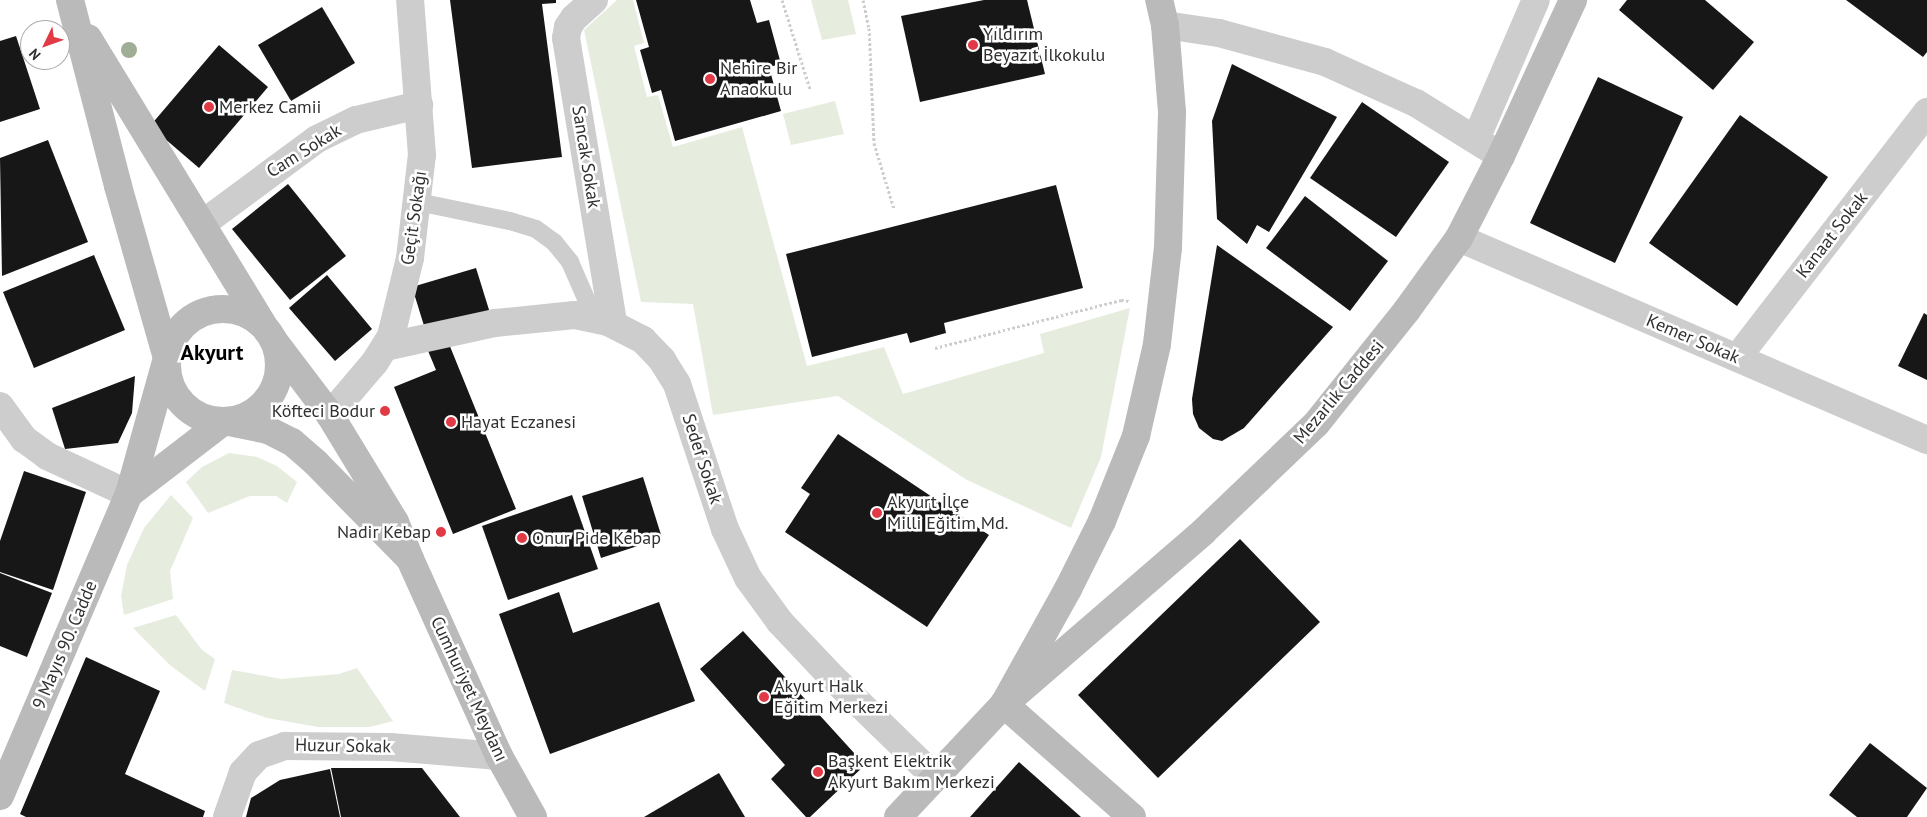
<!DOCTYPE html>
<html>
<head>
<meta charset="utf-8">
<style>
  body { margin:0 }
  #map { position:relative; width:1927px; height:817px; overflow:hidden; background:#fff; font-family:"PT Sans",sans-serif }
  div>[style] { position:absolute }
  .green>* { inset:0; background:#e6eddf }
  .building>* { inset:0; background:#171717 }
  .path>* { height:3px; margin-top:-1.5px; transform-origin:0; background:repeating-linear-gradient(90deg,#cdcdcd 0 2.5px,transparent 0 5px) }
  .lane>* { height:18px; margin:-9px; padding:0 9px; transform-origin:9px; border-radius:9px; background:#cdcdcd }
  .street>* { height:28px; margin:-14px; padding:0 14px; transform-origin:14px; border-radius:14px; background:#cdcdcd }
  .secondary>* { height:28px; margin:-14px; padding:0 14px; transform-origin:14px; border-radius:14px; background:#bababa }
  .secondary>.ring { margin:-14px; padding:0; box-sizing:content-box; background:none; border:28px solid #bababa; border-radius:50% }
  .trees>* { width:16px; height:16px; margin:-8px; border-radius:50%; background:#a0ae95 }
  .dots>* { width:14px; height:14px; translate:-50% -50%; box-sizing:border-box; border:2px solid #fff; border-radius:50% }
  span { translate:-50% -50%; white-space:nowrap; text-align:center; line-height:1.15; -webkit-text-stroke:5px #fff; paint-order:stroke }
  .poi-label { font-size:18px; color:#303030 }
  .left { translate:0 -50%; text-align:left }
  .right { translate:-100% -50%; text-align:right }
  .street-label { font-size:18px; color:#303030 }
  .district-label { font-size:22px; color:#000; font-weight:700 }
  .north { position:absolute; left:20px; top:20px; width:50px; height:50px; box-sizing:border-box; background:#fff; border:1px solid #acacac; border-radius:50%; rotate:228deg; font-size:14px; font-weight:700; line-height:20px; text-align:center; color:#303030 }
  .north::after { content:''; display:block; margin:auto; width:18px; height:22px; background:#e13945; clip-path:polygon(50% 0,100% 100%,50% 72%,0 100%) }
</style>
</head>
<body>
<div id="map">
  <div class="green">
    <i style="clip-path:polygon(617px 0,633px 0,644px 43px,634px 46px,647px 97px,658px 95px,673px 147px,742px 127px,807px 366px,884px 347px,903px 394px,1044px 353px,1040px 334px,1130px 308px,1101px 457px,1071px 528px,967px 480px,838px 396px,713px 415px,693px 304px,641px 302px,584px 30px)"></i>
    <i style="clip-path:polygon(811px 0,848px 0,856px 34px,822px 40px)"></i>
    <i style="clip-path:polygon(835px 101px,844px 134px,791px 145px,783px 114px)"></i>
    <i style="clip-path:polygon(229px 453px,257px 457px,277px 466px,297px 482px,287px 503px,276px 496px,250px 496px,208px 513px,186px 482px,202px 467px)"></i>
    <i style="clip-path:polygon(171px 495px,193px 518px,170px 571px,173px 599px,124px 615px,121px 596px,127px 565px,144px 528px)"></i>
    <i style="clip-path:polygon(176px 615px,202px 650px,215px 659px,205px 691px,171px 666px,133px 628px)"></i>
    <i style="clip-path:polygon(357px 668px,393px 721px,370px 727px,318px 727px,267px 718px,224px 703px,232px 670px,282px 679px,339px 674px)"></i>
  </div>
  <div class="building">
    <i style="clip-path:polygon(450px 0,556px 0,556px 3px,542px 4px,562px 157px,472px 168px)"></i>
    <i style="clip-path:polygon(636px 0,750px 0,757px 23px,769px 20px,781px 64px,769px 67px,781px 111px,675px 141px,661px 90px,652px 93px,640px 50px,649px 47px)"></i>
    <i style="clip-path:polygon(984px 0,1027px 0,1045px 74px,920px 102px,901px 16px)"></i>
    <i style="clip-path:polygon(1627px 0,1705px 0,1754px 42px,1713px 90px,1619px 10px)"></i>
    <i style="clip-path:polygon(1846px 0,1927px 0,1927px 52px,1923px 57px)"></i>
    <i style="clip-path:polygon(322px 7px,355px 63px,291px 101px,258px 45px)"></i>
    <i style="clip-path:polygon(16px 36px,40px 109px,0 122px,0 41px)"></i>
    <i style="clip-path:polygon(219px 45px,268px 87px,199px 168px,150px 126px)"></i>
    <i style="clip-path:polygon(1232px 64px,1337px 117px,1269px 232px,1257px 225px,1247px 244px,1217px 219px,1212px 121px)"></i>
    <i style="clip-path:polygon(1598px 77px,1683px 117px,1615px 263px,1530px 223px)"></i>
    <i style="clip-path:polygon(1362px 102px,1449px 162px,1396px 237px,1310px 178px)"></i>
    <i style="clip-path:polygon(1740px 115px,1828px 177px,1737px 306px,1649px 243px)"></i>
    <i style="clip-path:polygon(48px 140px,88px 242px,2px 276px,0 158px)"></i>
    <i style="clip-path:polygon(288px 184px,346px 256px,290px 300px,232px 229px)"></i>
    <i style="clip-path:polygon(1056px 185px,1083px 288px,944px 323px,946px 333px,910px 343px,907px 333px,812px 357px,786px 254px)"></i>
    <i style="clip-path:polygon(1305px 196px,1388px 261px,1350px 311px,1266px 248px)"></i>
    <i style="clip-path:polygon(1217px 245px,1333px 327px,1244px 428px,1222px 441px,1213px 439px,1199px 428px,1193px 414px,1192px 399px)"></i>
    <i style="clip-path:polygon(94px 255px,125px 330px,34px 368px,3px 292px)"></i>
    <i style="clip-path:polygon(476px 268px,490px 313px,426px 332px,412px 287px)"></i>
    <i style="clip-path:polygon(327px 275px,372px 329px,335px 361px,289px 308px)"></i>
    <i style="clip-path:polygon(1924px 313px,1927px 315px,1927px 380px,1898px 366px)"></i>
    <i style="clip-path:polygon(447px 339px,516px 509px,453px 534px,394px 387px,436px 370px,426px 346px)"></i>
    <i style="clip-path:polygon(135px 376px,132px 413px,118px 443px,65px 449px,52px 408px)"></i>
    <i style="clip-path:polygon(838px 434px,989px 535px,927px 627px,785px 532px,810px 494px,801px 488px)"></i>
    <i style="clip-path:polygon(24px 471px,86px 492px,53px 590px,0 572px,0 541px)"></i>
    <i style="clip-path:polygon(643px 477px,662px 538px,601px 558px,582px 496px)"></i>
    <i style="clip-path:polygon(572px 495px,598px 569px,508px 600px,482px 526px)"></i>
    <i style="clip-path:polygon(1240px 539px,1320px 622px,1158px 778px,1078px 695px)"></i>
    <i style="clip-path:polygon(0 573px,52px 593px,27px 657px,0 646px)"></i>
    <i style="clip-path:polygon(559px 592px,573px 633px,659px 602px,695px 701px,550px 754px,499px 614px)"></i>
    <i style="clip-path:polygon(743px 631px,865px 765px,810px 817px,806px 817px,771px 779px,785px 765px,700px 669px)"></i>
    <i style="clip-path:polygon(86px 657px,160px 691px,125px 774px,205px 811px,203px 817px,26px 817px,20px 814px)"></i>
    <i style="clip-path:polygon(1870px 743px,1927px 788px,1907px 817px,1857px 817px,1829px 795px)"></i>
    <i style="clip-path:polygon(1019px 762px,1081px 817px,970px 817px)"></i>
    <i style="clip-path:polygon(331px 768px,422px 768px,460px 817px,341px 817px)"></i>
    <i style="clip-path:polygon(330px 769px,340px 817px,246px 817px,251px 798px,280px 780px)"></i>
    <i style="clip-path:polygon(719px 773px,745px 817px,644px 817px)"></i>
  </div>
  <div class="path">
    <i style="left:782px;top:0;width:93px;rotate:72.5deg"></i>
    <i style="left:863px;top:0;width:29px;rotate:78deg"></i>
    <i style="left:869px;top:28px;width:115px;rotate:87.5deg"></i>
    <i style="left:874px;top:143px;width:69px;rotate:73.1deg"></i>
    <i style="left:935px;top:348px;width:192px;rotate:-14.5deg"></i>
    <i style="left:1121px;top:300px;width:8px;rotate:7deg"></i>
  </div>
  <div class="lane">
    <i style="left:418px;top:202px;width:94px;rotate:11.7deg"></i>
    <i style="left:510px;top:221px;width:27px;rotate:17deg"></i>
    <i style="left:536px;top:229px;width:22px;rotate:36deg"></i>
    <i style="left:554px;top:242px;width:26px;rotate:51deg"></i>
    <i style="left:570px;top:262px;width:60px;rotate:66.4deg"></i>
  </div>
  <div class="street">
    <i style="left:594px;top:0;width:27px;rotate:138deg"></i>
    <i style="left:574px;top:18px;width:11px;rotate:124deg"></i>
    <i style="left:568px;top:27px;width:11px;rotate:100deg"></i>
    <i style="left:566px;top:38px;width:289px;rotate:80.6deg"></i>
    <i style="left:1165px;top:25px;width:55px;rotate:8.4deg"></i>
    <i style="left:1219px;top:33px;width:110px;rotate:15.3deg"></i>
    <i style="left:1325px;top:62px;width:100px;rotate:24.3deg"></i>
    <i style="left:1416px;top:103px;width:100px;rotate:31.9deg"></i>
    <i style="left:1476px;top:139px;width:151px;rotate:-66.7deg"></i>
    <i style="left:202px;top:224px;width:143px;rotate:-36.5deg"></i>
    <i style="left:317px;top:139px;width:43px;rotate:-26deg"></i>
    <i style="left:356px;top:120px;width:65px;rotate:-13.4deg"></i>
    <i style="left:1459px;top:238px;width:510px;rotate:23.35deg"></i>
    <i style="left:385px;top:347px;width:113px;rotate:-12.3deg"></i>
    <i style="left:495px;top:323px;width:80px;rotate:-5.7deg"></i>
    <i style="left:575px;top:315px;width:34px;rotate:12deg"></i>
    <i style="left:608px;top:322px;width:39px;rotate:27deg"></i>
    <i style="left:643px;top:340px;width:28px;rotate:46deg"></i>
    <i style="left:662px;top:360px;width:28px;rotate:58deg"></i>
    <i style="left:677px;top:384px;width:153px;rotate:71.7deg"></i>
    <i style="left:725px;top:529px;width:54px;rotate:64.9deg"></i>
    <i style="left:748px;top:578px;width:54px;rotate:54deg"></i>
    <i style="left:780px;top:622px;width:71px;rotate:46.7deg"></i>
    <i style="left:829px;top:674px;width:148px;rotate:44.2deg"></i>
    <i style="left:1737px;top:358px;width:311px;rotate:-52.3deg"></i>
    <i style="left:0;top:406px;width:41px;rotate:54deg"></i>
    <i style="left:24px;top:439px;width:29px;rotate:36deg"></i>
    <i style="left:47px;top:456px;width:90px;rotate:24.9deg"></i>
    <i style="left:330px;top:415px;width:70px;rotate:-49.7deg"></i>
    <i style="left:375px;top:362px;width:31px;rotate:-58deg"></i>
    <i style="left:391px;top:336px;width:80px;rotate:-76.3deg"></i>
    <i style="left:410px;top:258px;width:104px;rotate:-83.4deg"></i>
    <i style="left:422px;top:155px;width:155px;rotate:-94.4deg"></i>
    <i style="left:227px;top:817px;width:48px;rotate:-70.4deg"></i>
    <i style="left:243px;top:772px;width:23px;rotate:-47deg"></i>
    <i style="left:259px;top:755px;width:28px;rotate:-19deg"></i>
    <i style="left:285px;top:746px;width:105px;rotate:0.5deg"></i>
    <i style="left:390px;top:747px;width:109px;rotate:4.7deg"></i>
  </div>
  <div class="secondary">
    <i style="left:70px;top:0;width:192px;rotate:75.5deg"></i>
    <i style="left:118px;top:186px;width:179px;rotate:74.1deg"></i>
    <i style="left:167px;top:358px;width:141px;rotate:105.6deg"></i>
    <i style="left:129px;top:494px;width:120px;rotate:-37.5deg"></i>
    <i style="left:224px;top:421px;width:45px;rotate:11.6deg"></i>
    <i style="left:268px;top:430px;width:27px;rotate:27deg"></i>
    <i style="left:292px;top:442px;width:32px;rotate:41deg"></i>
    <i style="left:316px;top:463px;width:134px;rotate:45.6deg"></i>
    <i style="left:410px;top:559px;width:40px;rotate:-112deg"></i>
    <i style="left:395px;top:522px;width:125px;rotate:-121.3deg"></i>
    <i style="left:330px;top:415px;width:93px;rotate:-127.1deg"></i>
    <i style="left:88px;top:38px;width:338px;rotate:58.6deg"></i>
    <i class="ring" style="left:167px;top:309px;width:84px;height:84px"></i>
    <i style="left:410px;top:559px;width:216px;rotate:65.7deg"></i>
    <i style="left:499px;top:756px;width:70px;rotate:60.9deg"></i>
    <i style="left:0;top:796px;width:328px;rotate:-66.9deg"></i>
    <i style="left:898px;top:817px;width:155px;rotate:-46.8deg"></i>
    <i style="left:1004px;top:704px;width:132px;rotate:-60.9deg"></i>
    <i style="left:1068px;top:589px;width:76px;rotate:-63.4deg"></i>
    <i style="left:1102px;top:521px;width:92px;rotate:-68.2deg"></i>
    <i style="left:1136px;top:436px;width:94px;rotate:-77.1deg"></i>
    <i style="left:1157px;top:344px;width:97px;rotate:-83.5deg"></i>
    <i style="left:1168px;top:248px;width:136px;rotate:-88.3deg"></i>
    <i style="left:1172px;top:112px;width:87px;rotate:-94.6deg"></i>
    <i style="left:1165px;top:25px;width:26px;rotate:-103deg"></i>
    <i style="left:1132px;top:817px;width:171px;rotate:-138.6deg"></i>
    <i style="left:1004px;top:704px;width:263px;rotate:-40.8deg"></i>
    <i style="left:1203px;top:532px;width:156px;rotate:-43.7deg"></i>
    <i style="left:1316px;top:424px;width:146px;rotate:-51.4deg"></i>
    <i style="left:1407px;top:310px;width:89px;rotate:-54.2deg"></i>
    <i style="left:1459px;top:238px;width:92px;rotate:-62.9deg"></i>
    <i style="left:1501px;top:156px;width:172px;rotate:-65.2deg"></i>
  </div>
  <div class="trees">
    <i style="left:129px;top:50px"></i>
  </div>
  <div class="dots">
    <i style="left:973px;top:45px;background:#e13945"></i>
    <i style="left:710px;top:79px;background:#e13945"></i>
    <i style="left:209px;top:107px;background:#e13945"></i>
    <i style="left:385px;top:411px;background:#e13945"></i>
    <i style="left:451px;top:422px;background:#e13945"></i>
    <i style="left:877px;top:513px;background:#e13945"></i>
    <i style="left:441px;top:532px;background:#e13945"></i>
    <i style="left:522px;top:538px;background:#e13945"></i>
    <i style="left:764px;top:697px;background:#e13945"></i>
    <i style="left:818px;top:772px;background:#e13945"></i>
  </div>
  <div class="poi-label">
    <span class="left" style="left:983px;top:45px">Yıldırım<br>Beyazıt İlkokulu</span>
    <span class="left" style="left:720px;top:79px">Nehire Bir<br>Anaokulu</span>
    <span class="left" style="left:219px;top:107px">Merkez Camii</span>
    <span class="right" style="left:375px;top:411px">Köfteci Bodur</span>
    <span class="left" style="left:461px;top:422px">Hayat Eczanesi</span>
    <span class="left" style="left:887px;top:513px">Akyurt İlçe<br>Milli Eğitim Md.</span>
    <span class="right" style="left:431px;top:532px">Nadir Kebap</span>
    <span class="left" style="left:532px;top:538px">Onur Pide Kebap</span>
    <span class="left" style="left:774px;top:697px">Akyurt Halk<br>Eğitim Merkezi</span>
    <span class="left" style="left:828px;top:772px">Başkent Elektrik<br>Akyurt Bakım Merkezi</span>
  </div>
  <div class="street-label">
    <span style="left:304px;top:151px;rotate:-32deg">Cam Sokak</span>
    <span style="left:586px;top:157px;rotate:81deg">Sancak Sokak</span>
    <span style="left:414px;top:218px;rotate:-82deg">Geçit Sokağı</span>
    <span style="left:1832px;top:235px;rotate:-52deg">Kanaat Sokak</span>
    <span style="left:1693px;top:339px;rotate:23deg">Kemer Sokak</span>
    <span style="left:1339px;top:392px;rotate:-50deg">Mezarlık Caddesi</span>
    <span style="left:702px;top:459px;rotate:72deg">Sedef Sokak</span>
    <span style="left:65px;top:645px;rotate:-67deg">9 Mayıs 90. Cadde</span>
    <span style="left:469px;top:689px;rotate:65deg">Cumhuriyet Meydanı</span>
    <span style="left:343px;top:746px;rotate:1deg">Huzur Sokak</span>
  </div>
  <div class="district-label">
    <span style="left:212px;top:353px">Akyurt</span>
  </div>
  <div class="north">N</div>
</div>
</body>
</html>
